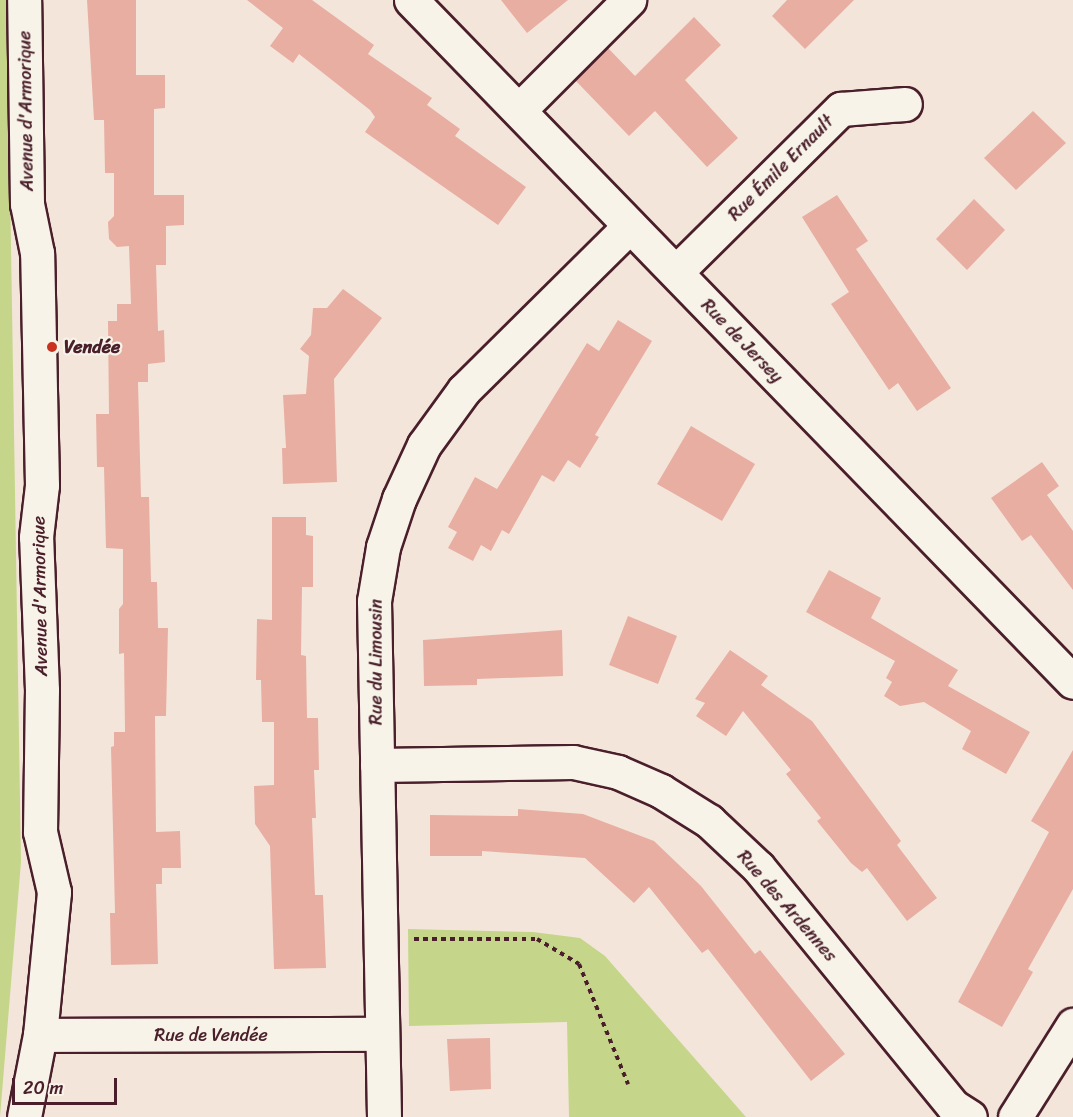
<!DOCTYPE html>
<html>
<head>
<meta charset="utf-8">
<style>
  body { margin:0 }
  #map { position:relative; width:1073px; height:1117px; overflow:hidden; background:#f4e5da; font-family:Sriracha,sans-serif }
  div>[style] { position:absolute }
  .green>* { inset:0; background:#c5d68a }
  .building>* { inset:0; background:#e8aea2 }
  .path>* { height:4px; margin-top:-2px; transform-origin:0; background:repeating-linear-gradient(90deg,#4a1f2b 0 4.5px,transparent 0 9px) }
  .roads { filter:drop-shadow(2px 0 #4a1f2b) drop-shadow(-2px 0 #4a1f2b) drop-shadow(0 2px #4a1f2b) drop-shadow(0 -2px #4a1f2b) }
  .minor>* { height:33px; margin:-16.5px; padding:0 16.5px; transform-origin:16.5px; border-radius:16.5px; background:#f7f3e8 }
  .dots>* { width:16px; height:16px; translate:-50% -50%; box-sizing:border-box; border:3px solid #f7f3e8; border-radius:50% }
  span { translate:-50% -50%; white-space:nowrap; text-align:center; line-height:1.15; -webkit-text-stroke:4.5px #f7f3e8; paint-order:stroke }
  .street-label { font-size:18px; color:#4a1f2b }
  .poi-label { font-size:18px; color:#4a1f2b; font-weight:700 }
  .left { translate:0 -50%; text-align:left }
  .scale { position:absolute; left:12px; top:1078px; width:105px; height:27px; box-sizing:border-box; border:3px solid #4a1f2b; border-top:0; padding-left:8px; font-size:18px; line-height:21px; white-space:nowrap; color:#4a1f2b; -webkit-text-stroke:4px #f7f3e8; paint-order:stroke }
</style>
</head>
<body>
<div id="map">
  <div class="green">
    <i style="clip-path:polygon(0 0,7px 0,21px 862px,0 1117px)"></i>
    <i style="clip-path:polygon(408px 929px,533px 932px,580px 938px,605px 956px,746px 1117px,569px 1117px,567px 1022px,409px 1026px)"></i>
  </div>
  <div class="building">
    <i style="clip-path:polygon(87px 0,136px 0,136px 75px,165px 75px,165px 108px,154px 109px,154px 195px,184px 195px,184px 225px,166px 226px,166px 265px,156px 265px,158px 331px,164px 330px,165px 362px,148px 364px,148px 382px,138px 382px,141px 497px,149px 497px,151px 582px,157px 582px,158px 628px,168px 628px,166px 716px,155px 716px,156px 832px,180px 831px,181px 868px,162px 868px,162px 884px,156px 884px,158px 964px,111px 965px,110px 913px,115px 913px,111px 747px,114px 746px,114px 732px,125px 732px,124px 653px,119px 654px,119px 609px,123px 604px,123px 549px,106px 548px,104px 467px,97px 467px,96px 414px,109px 414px,108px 321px,117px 321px,117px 304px,131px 304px,129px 246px,117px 247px,109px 239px,108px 222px,114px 216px,114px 173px,105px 173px,104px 120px,94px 120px)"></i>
    <i style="clip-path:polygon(247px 0,312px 0,374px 45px,368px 54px,432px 98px,427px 105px,460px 129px,455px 136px,526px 187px,498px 225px,365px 132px,375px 117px,370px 110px,299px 54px,293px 63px,270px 46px,283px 28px)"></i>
    <i style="clip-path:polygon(501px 0,568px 0,527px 33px)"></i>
    <i style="clip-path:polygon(787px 0,854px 0,805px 49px,772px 16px)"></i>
    <i style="clip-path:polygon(694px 17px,721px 45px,685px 80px,738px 138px,707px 167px,655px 111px,629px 136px,575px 80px,608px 48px,635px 76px)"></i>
    <i style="clip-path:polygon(1033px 111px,1066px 143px,1016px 190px,984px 158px)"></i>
    <i style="clip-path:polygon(837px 195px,868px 241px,856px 249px,951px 388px,917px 411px,898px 383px,889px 390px,831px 304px,849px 292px,802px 217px)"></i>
    <i style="clip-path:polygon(974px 199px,1005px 230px,967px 270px,936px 239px)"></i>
    <i style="clip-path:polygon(343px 289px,382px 318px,334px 379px,337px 482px,283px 484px,282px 448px,286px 448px,283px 395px,306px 394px,309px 356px,300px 349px,311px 335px,313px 308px,327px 308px)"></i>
    <i style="clip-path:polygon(618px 320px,652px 341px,595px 435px,599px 437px,580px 468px,568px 460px,554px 482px,542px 475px,509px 534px,502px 530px,491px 551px,481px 545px,473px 561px,448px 548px,457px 532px,448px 527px,475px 477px,497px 489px,587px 343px,599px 351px)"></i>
    <i style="clip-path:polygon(691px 426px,755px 464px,722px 521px,657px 484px)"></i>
    <i style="clip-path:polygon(1042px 462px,1059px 486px,1047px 495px,1073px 531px,1073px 590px,1031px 535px,1022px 541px,991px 498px)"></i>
    <i style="clip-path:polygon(272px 517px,306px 517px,306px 535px,313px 536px,313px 587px,302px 587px,301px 655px,306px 656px,307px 718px,318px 718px,319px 770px,314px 770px,316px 818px,312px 818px,315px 895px,323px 895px,326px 968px,274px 969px,270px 846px,255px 824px,254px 786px,274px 785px,274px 722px,262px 722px,261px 680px,256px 680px,257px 619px,272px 620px)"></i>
    <i style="clip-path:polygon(829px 570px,881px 598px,871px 618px,958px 670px,948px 686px,1030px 732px,1006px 774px,962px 749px,971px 731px,924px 702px,900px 706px,884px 696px,892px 682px,886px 678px,895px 661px,806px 612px)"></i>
    <i style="clip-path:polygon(628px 616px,677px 636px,658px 684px,609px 665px)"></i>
    <i style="clip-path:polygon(562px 630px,563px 676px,477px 679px,477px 685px,424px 686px,423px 640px)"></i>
    <i style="clip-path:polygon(730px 650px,768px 676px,761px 685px,812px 721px,901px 841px,897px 845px,937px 898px,907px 921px,867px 868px,862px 872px,851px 863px,817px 821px,821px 818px,786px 774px,791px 770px,743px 711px,726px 736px,696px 716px,705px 703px,695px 699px)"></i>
    <i style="clip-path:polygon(1073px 750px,1073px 889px,1028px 969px,1033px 972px,1002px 1027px,958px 1002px,1049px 832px,1031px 821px)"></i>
    <i style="clip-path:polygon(518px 809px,583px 814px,654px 841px,701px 886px,755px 954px,760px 950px,845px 1054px,811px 1081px,708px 949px,702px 953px,649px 887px,634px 903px,585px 858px,482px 851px,482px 856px,430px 856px,430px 815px,518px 816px)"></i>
    <i style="clip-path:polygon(490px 1038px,491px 1089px,450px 1091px,447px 1039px)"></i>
  </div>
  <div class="path">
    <i style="left:414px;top:939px;width:123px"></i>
    <i style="left:537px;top:939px;width:49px;rotate:30.8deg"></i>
    <i style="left:579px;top:964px;width:130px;rotate:67.8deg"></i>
  </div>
  <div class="roads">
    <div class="minor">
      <i style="left:411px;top:0;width:950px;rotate:45.85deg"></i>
      <i style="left:519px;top:110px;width:156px;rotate:-45deg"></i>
      <i style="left:676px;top:272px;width:232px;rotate:-44.7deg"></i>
      <i style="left:841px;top:109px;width:64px;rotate:-4.5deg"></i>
      <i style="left:377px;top:765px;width:196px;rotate:-0.9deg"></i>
      <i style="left:573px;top:762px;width:46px;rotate:12.5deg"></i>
      <i style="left:618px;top:772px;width:47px;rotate:23.8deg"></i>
      <i style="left:661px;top:791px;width:57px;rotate:32deg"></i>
      <i style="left:709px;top:821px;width:67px;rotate:43.2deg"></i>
      <i style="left:758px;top:867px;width:308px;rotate:50.8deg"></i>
      <i style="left:953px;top:1106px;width:20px;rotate:33deg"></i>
      <i style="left:40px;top:1035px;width:342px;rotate:-0.2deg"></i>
      <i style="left:24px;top:1117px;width:84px;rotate:-79deg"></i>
      <i style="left:40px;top:1035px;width:144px;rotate:-84.4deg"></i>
      <i style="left:54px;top:892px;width:62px;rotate:-103.1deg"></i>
      <i style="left:40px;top:832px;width:142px;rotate:-89.2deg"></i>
      <i style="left:42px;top:690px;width:153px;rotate:-92.2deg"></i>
      <i style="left:36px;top:537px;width:52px;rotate:-83.4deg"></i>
      <i style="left:42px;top:485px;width:232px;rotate:-91.2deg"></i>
      <i style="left:37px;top:253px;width:50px;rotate:-101.5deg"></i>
      <i style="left:27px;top:204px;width:204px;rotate:-90.8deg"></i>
      <i style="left:384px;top:1117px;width:516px;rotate:-91.11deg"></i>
      <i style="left:374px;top:601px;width:55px;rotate:-80.5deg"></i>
      <i style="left:383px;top:547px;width:51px;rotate:-71.6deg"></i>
      <i style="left:399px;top:499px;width:60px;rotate:-65.2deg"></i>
      <i style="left:424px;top:445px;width:68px;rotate:-54deg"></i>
      <i style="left:464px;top:390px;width:233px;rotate:-44.7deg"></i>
      <i style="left:1015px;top:1117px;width:109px;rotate:-57.8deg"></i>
    </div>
  </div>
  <div class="dots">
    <i style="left:52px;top:347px;background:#c8321e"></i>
  </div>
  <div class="street-label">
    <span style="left:26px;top:111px;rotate:-91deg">Avenue d'Armorique</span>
    <span style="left:781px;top:168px;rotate:-45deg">Rue Émile Ernault</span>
    <span style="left:742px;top:341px;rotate:46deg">Rue de Jersey</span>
    <span style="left:40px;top:596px;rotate:-91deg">Avenue d'Armorique</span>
    <span style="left:376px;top:662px;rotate:-90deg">Rue du Limousin</span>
    <span style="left:787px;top:906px;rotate:49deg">Rue des Ardennes</span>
    <span style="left:211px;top:1035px">Rue de Vendée</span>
  </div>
  <div class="poi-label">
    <span class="left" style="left:64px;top:347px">Vendée</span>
  </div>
  <div class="scale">20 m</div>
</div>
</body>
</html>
